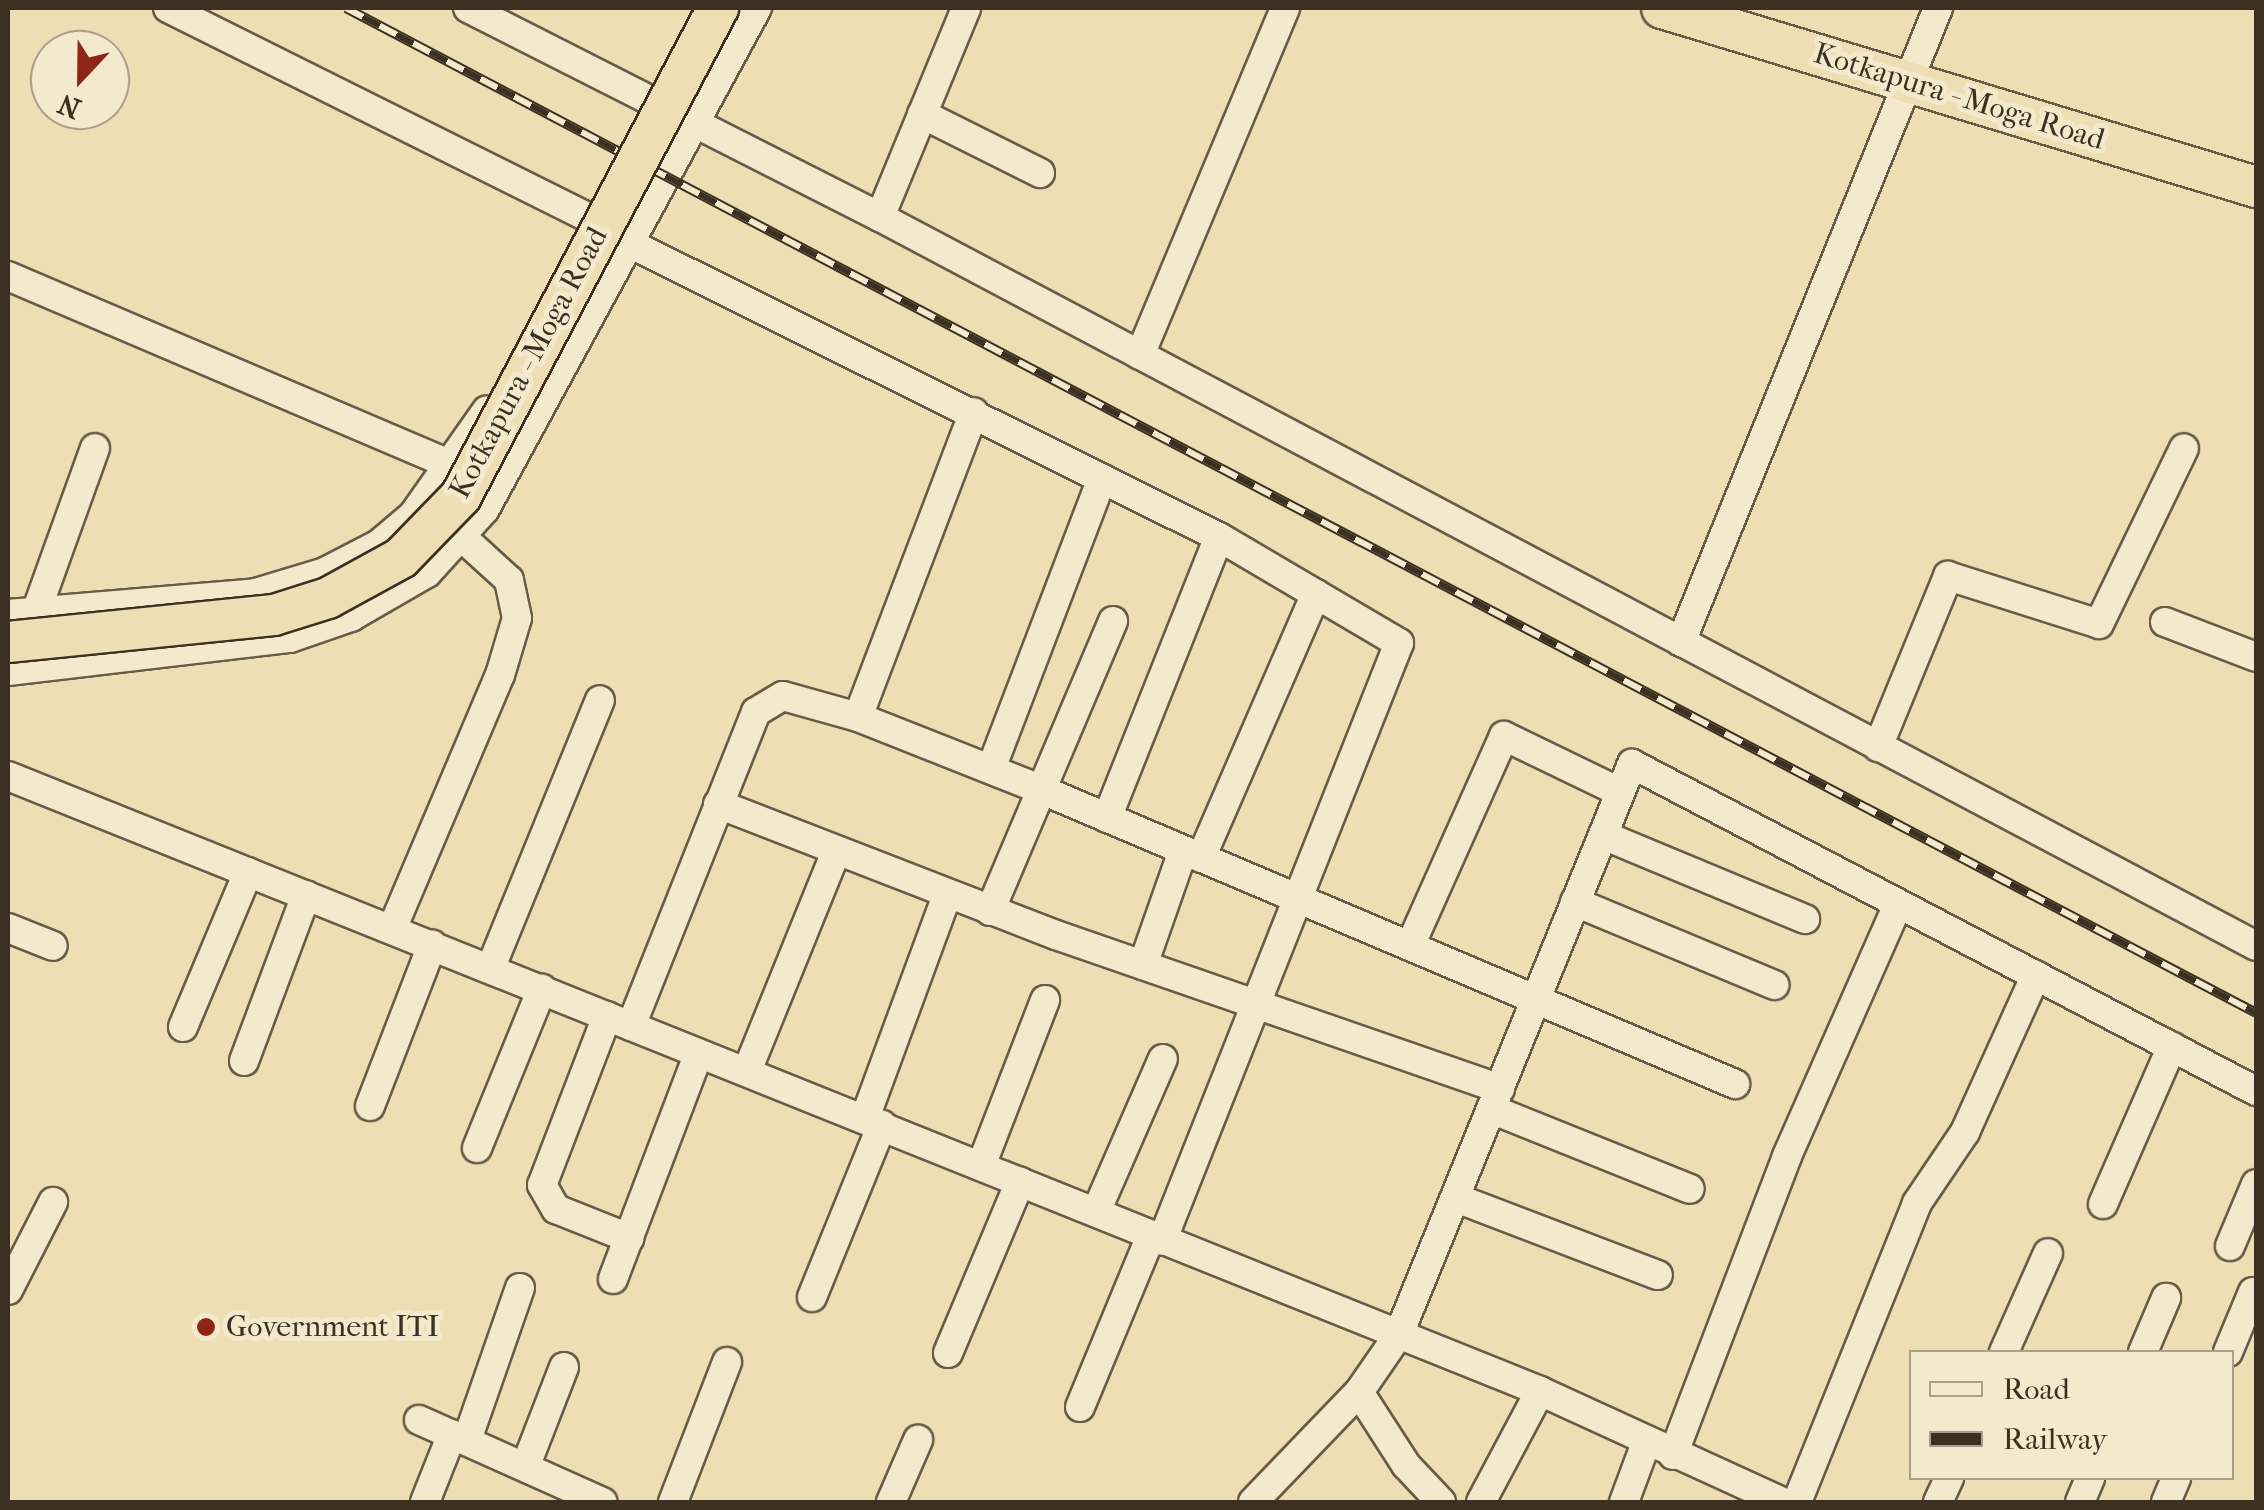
<!DOCTYPE html>
<html>
<head>
<meta charset="utf-8">
<style>
  body { margin:0 }
  #map { position:relative; width:2264px; height:1510px; overflow:hidden; background:#eddeb3; font-family:"IM FELL French Canon",serif }
  div>[style] { position:absolute }
  .roads { filter:drop-shadow(2px 0 #685c46) drop-shadow(-2px 0 #685c46) drop-shadow(0 2px #685c46) drop-shadow(0 -2px #685c46) }
  .minor>* { height:28px; margin:-14px; padding:0 14px; transform-origin:14px; border-radius:14px; background:#f3eace }
  .highway>* { height:40px; margin:-20px; padding:0 20px; transform-origin:20px; border-radius:20px; background:#eddeb3 }
  .rail>* { height:10px; margin-top:-5px; transform-origin:0; background:repeating-linear-gradient(90deg,#f3eace 0 19px,#3c3022 0 38px); box-sizing:border-box; border-block:2px solid #3c3022 }
  .bridges { filter:drop-shadow(2px 0 #3c3022) drop-shadow(-2px 0 #3c3022) drop-shadow(0 2px #3c3022) drop-shadow(0 -2px #3c3022) }
  .highway-bridge>* { height:40px; margin:-20px; padding:0 20px; transform-origin:20px; border-radius:20px; background:#eddeb3 }
  .dots>* { width:28px; height:28px; translate:-50% -50%; box-sizing:border-box; border:5px solid #f3eace; border-radius:50% }
  span { translate:-50% -50%; white-space:nowrap; text-align:center; line-height:1.15; -webkit-text-stroke:10px #f3eace; paint-order:stroke }
  .street-label { font-size:30px; color:#3c3022 }
  .poi-label { font-size:30px; color:#3c3022 }
  .left { translate:0 -50%; text-align:left }
  .frame { position:absolute; inset:0; border:10px solid #3c3022; pointer-events:none }
  .legend { position:absolute; left:1909px; top:1350px; width:325px; height:130px; box-sizing:border-box; background:#f3eace; border:2px solid #aaa089; margin:0; padding:12px 18px; list-style:none; font-size:30px; color:#3c3022 }
  .legend li { display:flex; align-items:center; gap:20px; height:50px }
  .legend b { width:50px; border:2px solid #aaa089 }
  .north { position:absolute; left:30px; top:30px; width:100px; height:100px; box-sizing:border-box; background:#f3eace; border:2px solid #aaa089; border-radius:50%; rotate:202deg; font-size:28px; font-weight:700; line-height:40px; text-align:center; color:#3c3022 }
  .north::after { content:''; display:block; margin:auto; width:35px; height:45px; background:#8f2418; clip-path:polygon(50% 0,100% 100%,50% 72%,0 100%) }
</style>
</head>
<body>
<div id="map">
  <div class="roads">
    <div class="minor">
      <i style="left:168px;top:8px;width:473px;rotate:26.5deg"></i>
      <i style="left:468px;top:8px;width:462px;rotate:26.9deg"></i>
      <i style="left:880px;top:217px;width:1557px;rotate:27.91deg"></i>
      <i style="left:922px;top:114px;width:132px;rotate:26.6deg"></i>
      <i style="left:880px;top:217px;width:226px;rotate:-67.6deg"></i>
      <i style="left:629px;top:243px;width:659px;rotate:26.49deg"></i>
      <i style="left:1219px;top:537px;width:209px;rotate:30.5deg"></i>
      <i style="left:1399px;top:643px;width:643px;rotate:111.62deg"></i>
      <i style="left:8px;top:276px;width:483px;rotate:23.1deg"></i>
      <i style="left:1140px;top:355px;width:376px;rotate:-67.3deg"></i>
      <i style="left:36px;top:612px;width:174px;rotate:-70.2deg"></i>
      <i style="left:8px;top:614px;width:249px;rotate:-4.8deg"></i>
      <i style="left:256px;top:593px;width:72px;rotate:-16.9deg"></i>
      <i style="left:325px;top:572px;width:61px;rotate:-27.4deg"></i>
      <i style="left:379px;top:544px;width:45px;rotate:-40.5deg"></i>
      <i style="left:413px;top:515px;width:128px;rotate:-54.8deg"></i>
      <i style="left:2165px;top:622px;width:97px;rotate:21deg"></i>
      <i style="left:1681px;top:642px;width:684px;rotate:-67.93deg"></i>
      <i style="left:8px;top:671px;width:284px;rotate:-6.7deg"></i>
      <i style="left:290px;top:638px;width:65px;rotate:-19deg"></i>
      <i style="left:351px;top:617px;width:88px;rotate:-30.1deg"></i>
      <i style="left:427px;top:573px;width:86px;rotate:-47.8deg"></i>
      <i style="left:485px;top:509px;width:570px;rotate:-61.5deg"></i>
      <i style="left:858px;top:717px;width:326px;rotate:-69.2deg"></i>
      <i style="left:1878px;top:747px;width:185px;rotate:-67.7deg"></i>
      <i style="left:1948px;top:576px;width:158px;rotate:17.6deg"></i>
      <i style="left:2099px;top:624px;width:195px;rotate:-64.2deg"></i>
      <i style="left:991px;top:769px;width:311px;rotate:-69.1deg"></i>
      <i style="left:8px;top:776px;width:1651px;rotate:21.87deg"></i>
      <i style="left:1540px;top:1391px;width:267px;rotate:24.6deg"></i>
      <i style="left:718px;top:804px;width:362px;rotate:21.2deg"></i>
      <i style="left:1056px;top:935px;width:470px;rotate:19.1deg"></i>
      <i style="left:1107px;top:818px;width:302px;rotate:-68.3deg"></i>
      <i style="left:1603px;top:835px;width:219px;rotate:22.6deg"></i>
      <i style="left:1201px;top:858px;width:288px;rotate:-66.5deg"></i>
      <i style="left:1575px;top:902px;width:216px;rotate:22.6deg"></i>
      <i style="left:990px;top:911px;width:315px;rotate:-67deg"></i>
      <i style="left:8px;top:928px;width:48px;rotate:21.8deg"></i>
      <i style="left:392px;top:929px;width:276px;rotate:-67deg"></i>
      <i style="left:500px;top:675px;width:59px;rotate:-73.4deg"></i>
      <i style="left:517px;top:618px;width:39px;rotate:-102deg"></i>
      <i style="left:509px;top:580px;width:61px;rotate:-137.7deg"></i>
      <i style="left:1410px;top:946px;width:230px;rotate:-65.9deg"></i>
      <i style="left:1504px;top:736px;width:129px;rotate:25.8deg"></i>
      <i style="left:1143px;top:965px;width:121px;rotate:-70.7deg"></i>
      <i style="left:491px;top:967px;width:288px;rotate:-67.8deg"></i>
      <i style="left:607px;top:1016px;width:181px;rotate:111deg"></i>
      <i style="left:542px;top:1185px;width:28px;rotate:60deg"></i>
      <i style="left:556px;top:1209px;width:79px;rotate:21.7deg"></i>
      <i style="left:631px;top:1026px;width:338px;rotate:-68.3deg"></i>
      <i style="left:756px;top:712px;width:31px;rotate:-31deg"></i>
      <i style="left:783px;top:696px;width:78px;rotate:15.6deg"></i>
      <i style="left:858px;top:717px;width:198px;rotate:21.6deg"></i>
      <i style="left:1042px;top:790px;width:753px;rotate:22.99deg"></i>
      <i style="left:183px;top:1027px;width:168px;rotate:-67.2deg"></i>
      <i style="left:244px;top:1061px;width:177px;rotate:-69.5deg"></i>
      <i style="left:747px;top:1071px;width:236px;rotate:-67.9deg"></i>
      <i style="left:370px;top:1106px;width:173px;rotate:-68.9deg"></i>
      <i style="left:1491px;top:1109px;width:214px;rotate:21.9deg"></i>
      <i style="left:865px;top:1118px;width:238px;rotate:-69.8deg"></i>
      <i style="left:477px;top:1148px;width:172px;rotate:-67.8deg"></i>
      <i style="left:981px;top:1166px;width:178px;rotate:-68.9deg"></i>
      <i style="left:1456px;top:1198px;width:216px;rotate:20.9deg"></i>
      <i style="left:2103px;top:1204px;width:172px;rotate:-66.4deg"></i>
      <i style="left:1096px;top:1212px;width:167px;rotate:-66.4deg"></i>
      <i style="left:2230px;top:1246px;width:67px;rotate:-67.2deg"></i>
      <i style="left:613px;top:1279px;width:240px;rotate:-69.2deg"></i>
      <i style="left:8px;top:1290px;width:99px;rotate:-62.9deg"></i>
      <i style="left:812px;top:1297px;width:186px;rotate:-67.9deg"></i>
      <i style="left:2004px;top:1352px;width:108px;rotate:-66deg"></i>
      <i style="left:2143px;top:1352px;width:59px;rotate:-66.9deg"></i>
      <i style="left:2228px;top:1352px;width:65px;rotate:-67.4deg"></i>
      <i style="left:948px;top:1353px;width:186px;rotate:-67.2deg"></i>
      <i style="left:1359px;top:1392px;width:87px;rotate:57.2deg"></i>
      <i style="left:1406px;top:1465px;width:51px;rotate:46.6deg"></i>
      <i style="left:1080px;top:1407px;width:185px;rotate:-67.5deg"></i>
      <i style="left:419px;top:1420px;width:201px;rotate:24.1deg"></i>
      <i style="left:467px;top:1440px;width:161px;rotate:-70.8deg"></i>
      <i style="left:1673px;top:1455px;width:320px;rotate:-69.1deg"></i>
      <i style="left:1787px;top:1156px;width:275px;rotate:-66.2deg"></i>
      <i style="left:526px;top:1465px;width:105px;rotate:-68.8deg"></i>
      <i style="left:425px;top:1502px;width:73px;rotate:-68.3deg"></i>
      <i style="left:673px;top:1502px;width:150px;rotate:-68.9deg"></i>
      <i style="left:891px;top:1502px;width:68px;rotate:-66.5deg"></i>
      <i style="left:1253px;top:1502px;width:153px;rotate:-46.1deg"></i>
      <i style="left:1359px;top:1392px;width:70px;rotate:-55.4deg"></i>
      <i style="left:1399px;top:1334px;width:616px;rotate:-67.77deg"></i>
      <i style="left:1632px;top:764px;width:704px;rotate:27.66deg"></i>
      <i style="left:1481px;top:1502px;width:126px;rotate:-62deg"></i>
      <i style="left:1624px;top:1502px;width:63px;rotate:-69.6deg"></i>
      <i style="left:1797px;top:1502px;width:322px;rotate:-68.1deg"></i>
      <i style="left:1917px;top:1203px;width:86px;rotate:-55.9deg"></i>
      <i style="left:1965px;top:1132px;width:172px;rotate:-65.7deg"></i>
      <i style="left:1938px;top:1502px;width:26px;rotate:-65deg"></i>
      <i style="left:2080px;top:1502px;width:26px;rotate:-67deg"></i>
      <i style="left:2166px;top:1502px;width:26px;rotate:-67deg"></i>
    </div>
    <div class="highway">
      <i style="left:1662px;top:8px;width:620px;rotate:16.77deg"></i>
    </div>
  </div>
  <div class="rail">
    <i style="left:346px;top:8px;width:2158px;rotate:27.75deg"></i>
  </div>
  <div class="bridges">
    <div class="highway-bridge">
      <i style="left:8px;top:642px;width:267px;rotate:-5.8deg"></i>
      <i style="left:274px;top:615px;width:57px;rotate:-17.5deg"></i>
      <i style="left:328px;top:598px;width:83px;rotate:-28.7deg"></i>
      <i style="left:401px;top:558px;width:86px;rotate:-45.9deg"></i>
      <i style="left:461px;top:496px;width:552px;rotate:-62.23deg"></i>
    </div>
  </div>
  <div class="dots">
    <i style="left:206px;top:1327px;background:#8f2418"></i>
  </div>
  <div class="street-label">
    <span style="left:1959px;top:97px;rotate:17deg">Kotkapura - Moga Road</span>
    <span style="left:529px;top:363px;rotate:-62deg">Kotkapura - Moga Road</span>
  </div>
  <div class="poi-label">
    <span class="left" style="left:226px;top:1327px">Government ITI</span>
  </div>
  <div class="frame"></div>
  <ul class="legend">
  <li><b style="height:12px;background:#f3eace"></b>Road</li>
  <li><b style="height:12px;background:#3c3022"></b>Railway</li>
  </ul>
  <div class="north">N</div>
</div>
</body>
</html>
